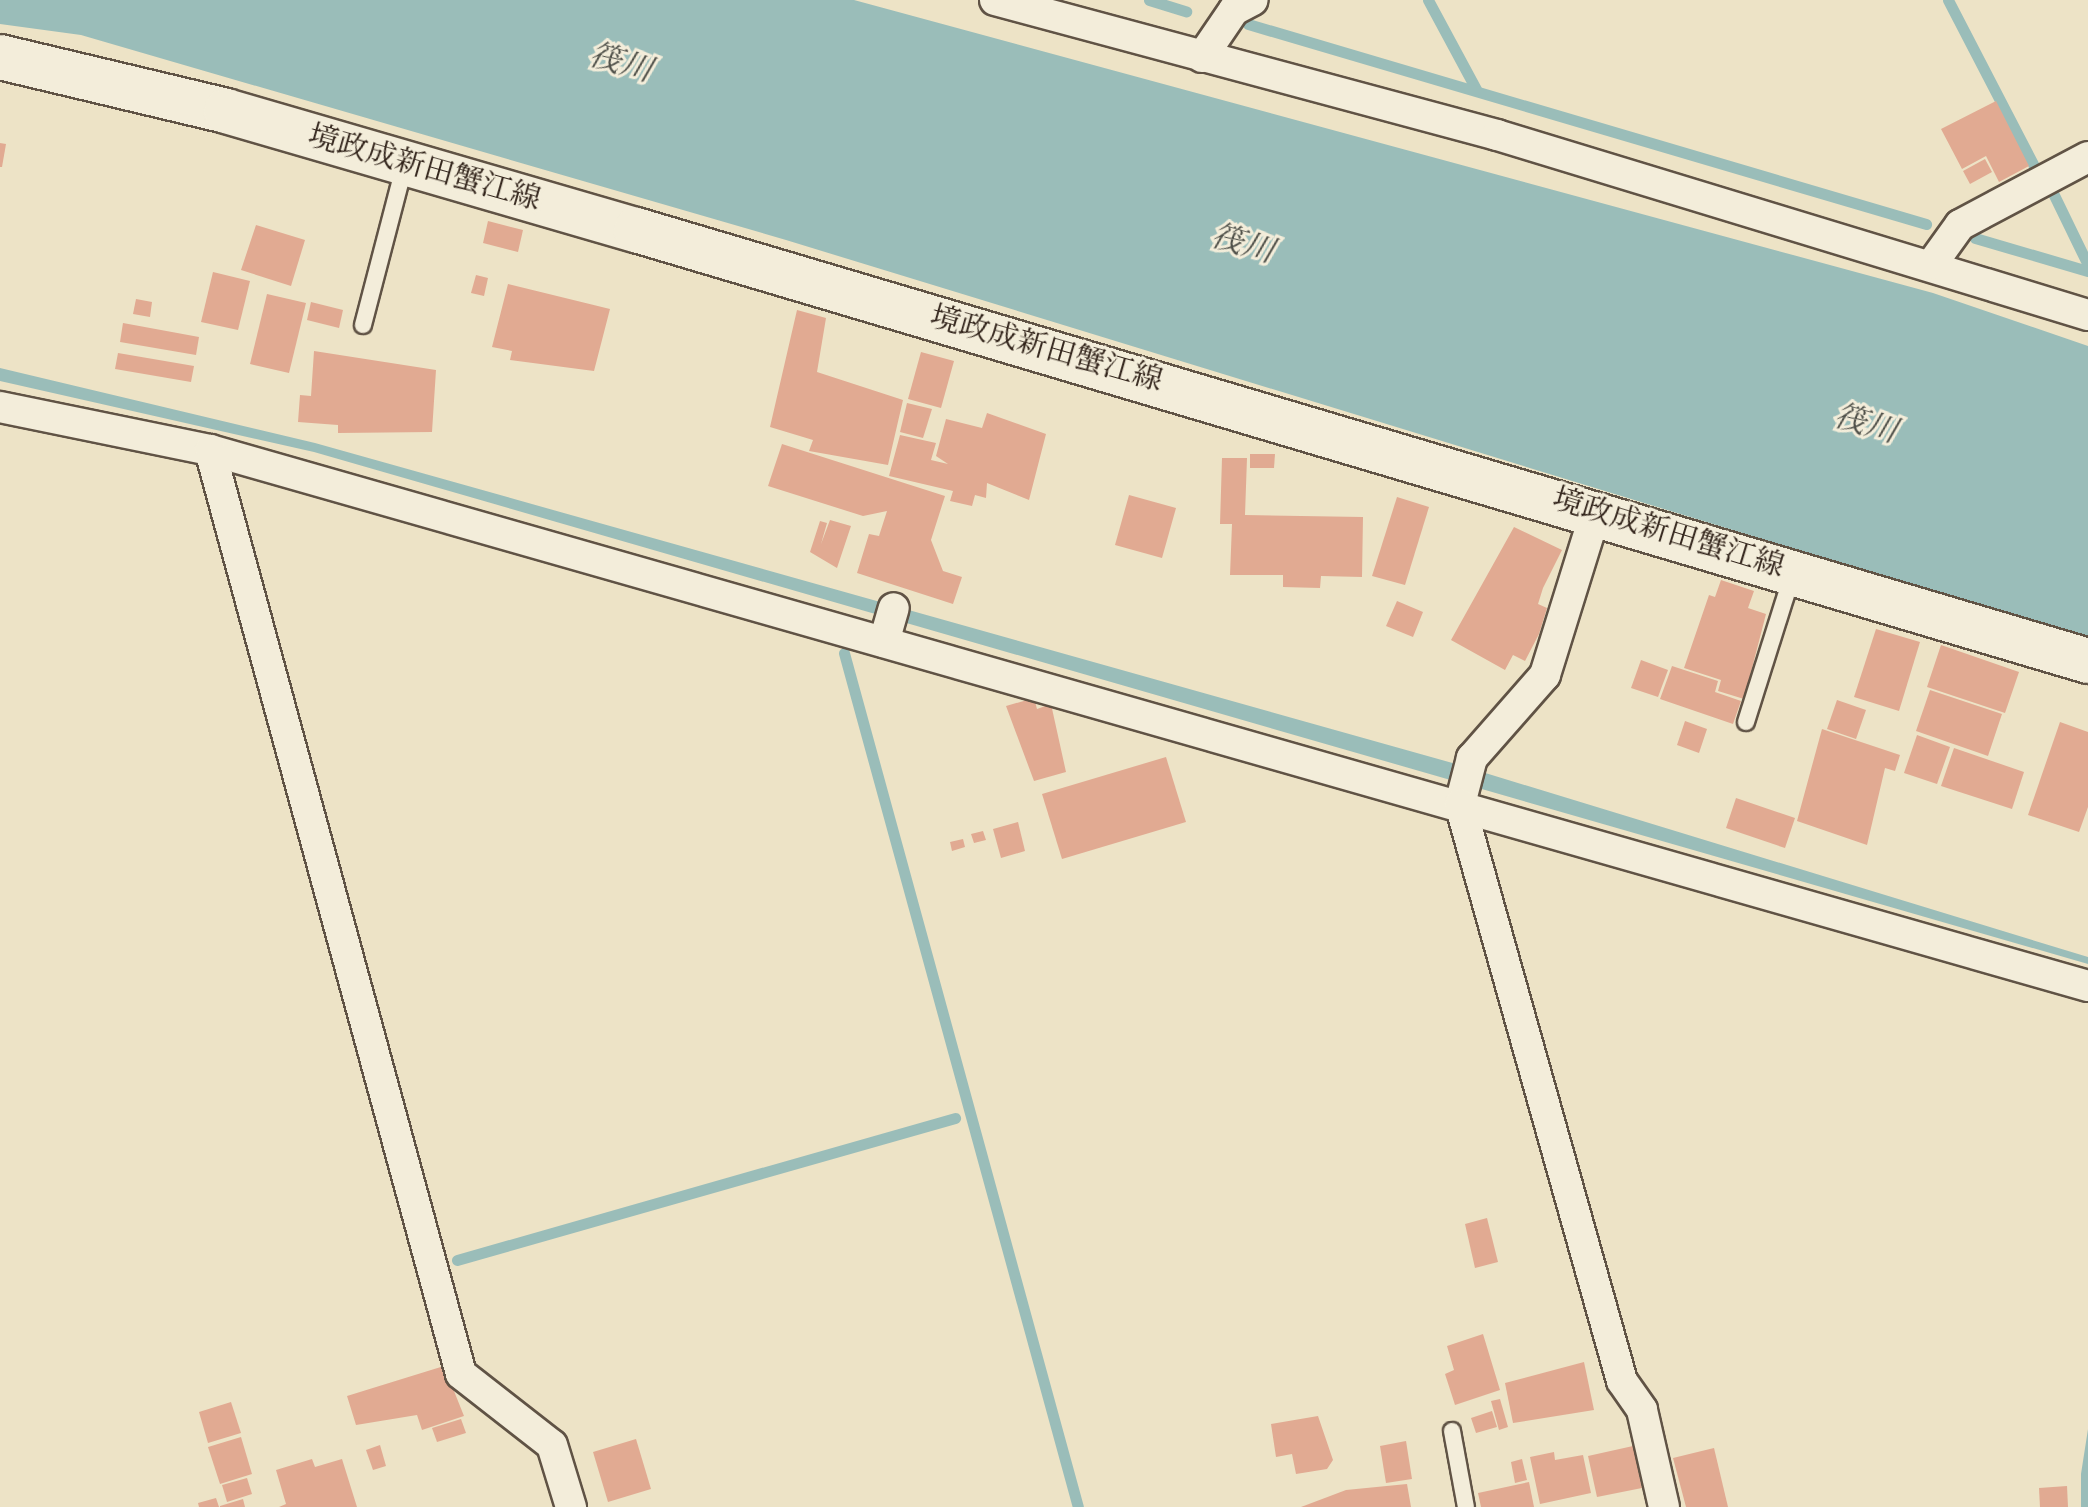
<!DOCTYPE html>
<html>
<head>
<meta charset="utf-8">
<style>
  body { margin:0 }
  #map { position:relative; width:2088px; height:1507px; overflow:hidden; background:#ede3c6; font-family:"IM FELL English","Noto Serif JP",serif }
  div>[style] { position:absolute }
  .water>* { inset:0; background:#9abdb9 }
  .stream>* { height:11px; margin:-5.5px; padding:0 5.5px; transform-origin:5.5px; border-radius:5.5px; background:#9abdb9 }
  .building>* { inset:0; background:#e1aa92 }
  .roads { filter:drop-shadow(2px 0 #605345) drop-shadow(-2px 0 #605345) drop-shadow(0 2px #605345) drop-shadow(0 -2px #605345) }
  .service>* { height:16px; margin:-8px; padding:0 8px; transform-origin:8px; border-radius:8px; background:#f3edda }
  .minor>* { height:30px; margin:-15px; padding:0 15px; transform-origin:15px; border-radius:15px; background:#f3edda }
  .secondary>* { height:44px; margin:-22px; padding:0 22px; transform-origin:22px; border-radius:22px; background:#f3edda }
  span { translate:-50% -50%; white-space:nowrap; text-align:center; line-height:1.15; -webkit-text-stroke:6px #f3edda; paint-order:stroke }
  .street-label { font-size:30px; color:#31231a }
  .water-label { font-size:32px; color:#50514a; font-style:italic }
</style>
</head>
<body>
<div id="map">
  <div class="water">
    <i style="clip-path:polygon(0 0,854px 0,1933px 293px,2088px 346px,2088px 639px,786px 240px,81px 35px,0 24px)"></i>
    <i style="clip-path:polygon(0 368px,315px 443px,1456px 764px,2088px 957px,2088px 964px,314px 452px,0 381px)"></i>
    <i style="clip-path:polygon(2088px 1429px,2088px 1507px,2081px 1507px,2081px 1474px)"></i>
  </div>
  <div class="stream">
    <i style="left:1149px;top:0;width:39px;rotate:17deg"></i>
    <i style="left:1428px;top:0;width:101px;rotate:61.7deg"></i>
    <i style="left:1948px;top:0;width:189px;rotate:62.6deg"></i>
    <i style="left:1248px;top:24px;width:707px;rotate:16.44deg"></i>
    <i style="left:2053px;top:193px;width:80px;rotate:64.1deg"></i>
    <i style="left:1975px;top:238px;width:118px;rotate:16.3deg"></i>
    <i style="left:844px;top:653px;width:885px;rotate:74.68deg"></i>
    <i style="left:457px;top:1260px;width:518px;rotate:-15.92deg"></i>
  </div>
  <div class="building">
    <i style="clip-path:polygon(1996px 101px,2029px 166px,1999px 182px,1986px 156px,1962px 169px,1941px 129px)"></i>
    <i style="clip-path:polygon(0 143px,6px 144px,2px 167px,0 167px)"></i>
    <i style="clip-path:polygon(1985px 159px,1992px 172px,1970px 184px,1963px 171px)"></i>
    <i style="clip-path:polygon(488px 221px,523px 230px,518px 252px,483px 243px)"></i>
    <i style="clip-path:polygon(256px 225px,305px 240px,291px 286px,241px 270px)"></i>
    <i style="clip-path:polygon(213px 272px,250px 281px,238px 330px,201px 322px)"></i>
    <i style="clip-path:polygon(476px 275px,488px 278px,484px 296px,471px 293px)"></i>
    <i style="clip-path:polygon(508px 284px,610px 309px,594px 371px,510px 360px,512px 351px,492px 347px)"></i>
    <i style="clip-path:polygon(267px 294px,306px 303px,289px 373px,250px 364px)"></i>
    <i style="clip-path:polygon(136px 299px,152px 302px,150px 317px,133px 314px)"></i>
    <i style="clip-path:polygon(311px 302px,343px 310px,339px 328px,307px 320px)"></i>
    <i style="clip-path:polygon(797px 310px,826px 318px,817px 372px,903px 400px,888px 465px,809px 451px,813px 440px,770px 427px)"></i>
    <i style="clip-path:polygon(123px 323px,199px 337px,196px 355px,120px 342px)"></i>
    <i style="clip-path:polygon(314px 351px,436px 370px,432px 432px,338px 433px,338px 425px,298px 422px,300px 395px,311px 396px)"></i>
    <i style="clip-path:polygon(921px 352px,954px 361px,941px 408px,908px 399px)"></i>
    <i style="clip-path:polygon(118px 353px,194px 366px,191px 382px,115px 369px)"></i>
    <i style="clip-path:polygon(907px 403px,932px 409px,923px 438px,900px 432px)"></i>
    <i style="clip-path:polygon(987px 413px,1046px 434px,1029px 500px,987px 483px,986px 498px,975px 495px,972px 506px,950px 501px,953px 491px,889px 476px,900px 435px,936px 443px,931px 460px,948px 464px,936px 456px,946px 419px,982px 428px)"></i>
    <i style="clip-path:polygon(782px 444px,945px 496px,931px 540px,943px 571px,962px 577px,953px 604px,857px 573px,869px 534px,879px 536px,887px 511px,863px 516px,768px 486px)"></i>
    <i style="clip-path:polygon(1250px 454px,1275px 454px,1274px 468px,1250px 468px)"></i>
    <i style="clip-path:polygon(1222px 458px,1247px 458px,1245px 515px,1363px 517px,1362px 577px,1321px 576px,1320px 588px,1283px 587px,1283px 575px,1230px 575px,1232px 524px,1220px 524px)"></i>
    <i style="clip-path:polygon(1129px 495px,1176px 508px,1162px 558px,1115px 545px)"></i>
    <i style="clip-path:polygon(1397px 497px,1429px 507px,1405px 585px,1372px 576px)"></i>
    <i style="clip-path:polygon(830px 520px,851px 526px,837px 568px,810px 552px,820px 521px,827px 523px,821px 544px)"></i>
    <i style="clip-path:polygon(1514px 527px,1562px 550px,1543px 588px,1538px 604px,1547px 608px,1539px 634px,1525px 661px,1513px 655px,1505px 670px,1451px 640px)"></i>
    <i style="clip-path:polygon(1721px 580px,1754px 591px,1748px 608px,1766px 614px,1744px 699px,1718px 691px,1721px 680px,1684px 668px,1709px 595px,1715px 597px)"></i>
    <i style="clip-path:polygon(1397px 601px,1423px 612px,1413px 637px,1386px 626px)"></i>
    <i style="clip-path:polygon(1876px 629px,1920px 642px,1899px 711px,1854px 697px)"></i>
    <i style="clip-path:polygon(1941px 645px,2019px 672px,2005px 713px,1927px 687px)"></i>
    <i style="clip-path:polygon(1641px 660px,1668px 670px,1658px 697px,1631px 688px)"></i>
    <i style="clip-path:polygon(1672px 666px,1718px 681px,1715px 692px,1741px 701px,1733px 724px,1660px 699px)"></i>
    <i style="clip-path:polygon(1930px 690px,2002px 714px,1988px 756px,1916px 731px)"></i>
    <i style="clip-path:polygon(1034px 698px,1037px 709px,1051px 704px,1066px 772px,1034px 781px,1006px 706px)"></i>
    <i style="clip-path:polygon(1837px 700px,1866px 710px,1856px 739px,1827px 729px)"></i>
    <i style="clip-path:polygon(1685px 721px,1707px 729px,1699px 753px,1677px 745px)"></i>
    <i style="clip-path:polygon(2060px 722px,2088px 732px,2088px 807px,2079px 832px,2028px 815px)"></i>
    <i style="clip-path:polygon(1822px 729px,1900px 755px,1895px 771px,1885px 768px,1867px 845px,1797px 821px)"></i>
    <i style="clip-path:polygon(1917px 735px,1950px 747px,1937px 784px,1904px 773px)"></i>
    <i style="clip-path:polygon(1954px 748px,2024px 772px,2012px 809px,1941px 786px)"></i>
    <i style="clip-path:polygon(1166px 757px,1186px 822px,1062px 859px,1042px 794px)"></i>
    <i style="clip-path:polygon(1736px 798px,1795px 818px,1785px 848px,1726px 828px)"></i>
    <i style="clip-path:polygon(1018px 822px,1025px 851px,1001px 858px,993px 829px)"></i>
    <i style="clip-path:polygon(983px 831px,986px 840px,974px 843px,971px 834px)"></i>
    <i style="clip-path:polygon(963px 839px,965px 847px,952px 851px,950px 842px)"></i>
    <i style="clip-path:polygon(1487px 1218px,1498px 1262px,1475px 1268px,1465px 1224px)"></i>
    <i style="clip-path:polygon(1483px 1334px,1500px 1390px,1455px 1405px,1445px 1374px,1454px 1370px,1447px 1346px)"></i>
    <i style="clip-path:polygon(1584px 1362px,1594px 1410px,1513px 1423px,1505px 1383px)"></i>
    <i style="clip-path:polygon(444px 1366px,464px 1416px,422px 1430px,417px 1415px,356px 1425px,347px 1396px)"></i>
    <i style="clip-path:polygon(1500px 1399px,1508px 1427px,1499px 1430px,1491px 1401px)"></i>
    <i style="clip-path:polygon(231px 1402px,241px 1433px,208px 1443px,199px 1412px)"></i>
    <i style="clip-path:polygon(1492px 1411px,1497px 1427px,1476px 1433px,1471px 1418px)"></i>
    <i style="clip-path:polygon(1318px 1416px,1333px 1460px,1327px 1469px,1296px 1474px,1292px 1454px,1276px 1457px,1271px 1424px)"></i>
    <i style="clip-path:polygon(461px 1419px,466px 1433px,437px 1442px,432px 1428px)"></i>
    <i style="clip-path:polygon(241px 1437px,252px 1474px,220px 1484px,208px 1447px)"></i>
    <i style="clip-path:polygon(636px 1439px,651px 1489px,608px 1502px,593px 1452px)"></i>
    <i style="clip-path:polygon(1406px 1441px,1412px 1479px,1386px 1483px,1380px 1446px)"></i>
    <i style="clip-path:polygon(380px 1445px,386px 1466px,373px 1470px,366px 1450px)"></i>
    <i style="clip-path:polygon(1633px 1446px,1642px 1488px,1597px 1497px,1588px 1456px)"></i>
    <i style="clip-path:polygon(1714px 1448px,1728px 1507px,1686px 1507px,1673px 1458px)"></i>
    <i style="clip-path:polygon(1554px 1452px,1555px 1460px,1583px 1455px,1591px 1493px,1540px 1504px,1530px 1457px)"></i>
    <i style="clip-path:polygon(312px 1459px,315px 1467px,342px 1459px,357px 1507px,279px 1507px,286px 1504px,276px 1470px)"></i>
    <i style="clip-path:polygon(1522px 1459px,1527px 1480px,1515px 1483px,1511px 1462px)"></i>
    <i style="clip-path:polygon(247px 1478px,252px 1494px,227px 1502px,222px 1485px)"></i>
    <i style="clip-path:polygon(1529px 1482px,1534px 1507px,1481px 1507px,1478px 1493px)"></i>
    <i style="clip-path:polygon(1407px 1484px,1411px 1507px,1301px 1507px,1346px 1490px)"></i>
    <i style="clip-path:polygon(2067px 1486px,2068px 1507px,2040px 1507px,2039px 1488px)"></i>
    <i style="clip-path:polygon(216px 1498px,219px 1507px,199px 1507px,198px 1503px)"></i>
    <i style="clip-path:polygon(243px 1499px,245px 1507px,220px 1507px,220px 1506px)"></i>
  </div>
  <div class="roads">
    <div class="service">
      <i style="left:363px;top:325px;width:166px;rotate:-75.4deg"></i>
      <i style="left:1746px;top:722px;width:156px;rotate:-72.5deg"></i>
      <i style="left:1452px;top:1431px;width:77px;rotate:79.6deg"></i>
    </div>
    <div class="minor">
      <i style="left:995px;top:0;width:520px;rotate:15.05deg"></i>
      <i style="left:1497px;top:135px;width:618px;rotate:16.94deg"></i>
      <i style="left:1202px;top:57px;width:57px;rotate:-55.8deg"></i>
      <i style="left:1234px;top:10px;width:21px;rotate:-28deg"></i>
      <i style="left:1932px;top:264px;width:48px;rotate:-54.3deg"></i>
      <i style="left:1960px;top:225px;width:145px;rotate:-28deg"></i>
      <i style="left:0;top:407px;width:214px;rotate:11.6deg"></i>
      <i style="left:210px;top:450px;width:1953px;rotate:15.93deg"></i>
      <i style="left:210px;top:450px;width:957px;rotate:74.8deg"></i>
      <i style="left:461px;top:1374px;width:115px;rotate:38deg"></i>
      <i style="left:552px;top:1445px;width:65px;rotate:73deg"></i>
      <i style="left:1596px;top:511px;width:172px;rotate:107.3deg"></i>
      <i style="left:1545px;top:675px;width:111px;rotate:131.3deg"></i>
      <i style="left:1472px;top:758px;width:48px;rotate:104.6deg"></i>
      <i style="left:1460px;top:804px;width:599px;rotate:74.32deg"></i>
      <i style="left:1622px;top:1381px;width:35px;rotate:55deg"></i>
      <i style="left:1642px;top:1410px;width:99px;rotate:77.2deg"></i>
      <i style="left:884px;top:642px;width:35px;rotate:-74deg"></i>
    </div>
    <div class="secondary">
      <i style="left:0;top:57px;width:232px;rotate:13.4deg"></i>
      <i style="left:226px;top:111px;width:427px;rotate:16.2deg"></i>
      <i style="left:636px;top:230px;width:1515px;rotate:16.53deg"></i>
    </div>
  </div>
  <div class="street-label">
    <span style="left:424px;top:169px;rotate:16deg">境政成新田蟹江線</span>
    <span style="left:1046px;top:350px;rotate:16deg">境政成新田蟹江線</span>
    <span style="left:1668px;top:534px;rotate:17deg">境政成新田蟹江線</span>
  </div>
  <div class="water-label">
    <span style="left:620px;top:65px;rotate:16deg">筏川</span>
    <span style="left:1242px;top:246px;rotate:16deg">筏川</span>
    <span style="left:1865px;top:426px;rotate:16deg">筏川</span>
  </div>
</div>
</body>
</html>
